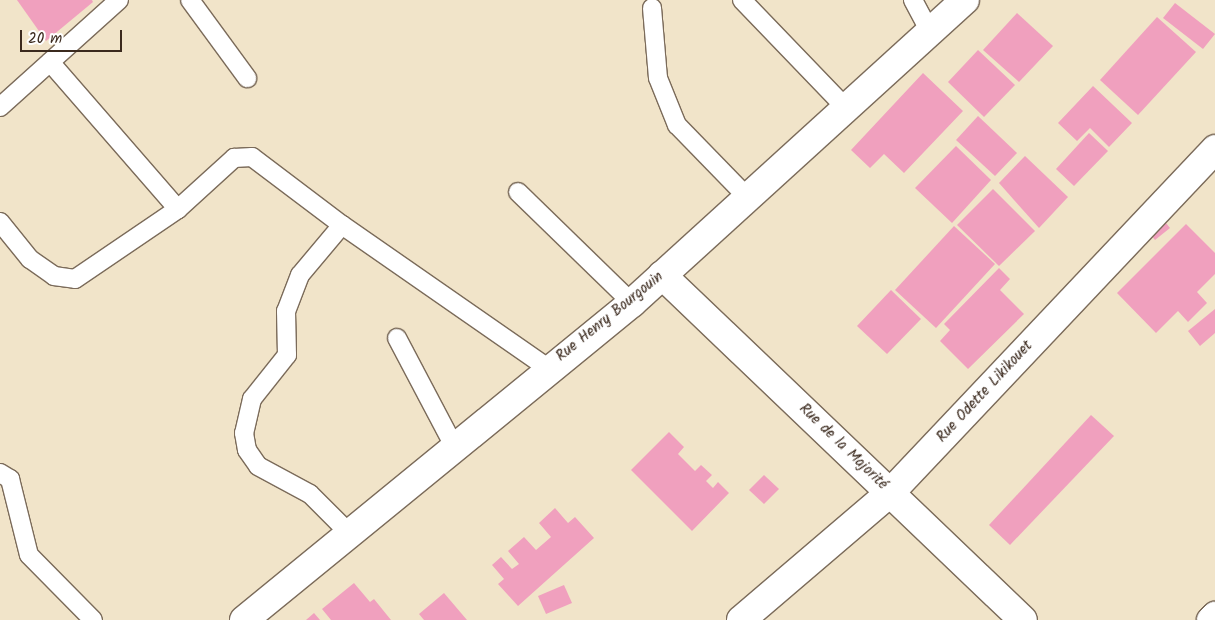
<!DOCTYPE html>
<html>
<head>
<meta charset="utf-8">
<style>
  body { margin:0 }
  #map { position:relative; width:1215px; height:620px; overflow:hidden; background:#f1e4c9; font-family:Kalam,sans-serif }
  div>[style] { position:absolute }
  .building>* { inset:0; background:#f0a0be }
  .roads { filter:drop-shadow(1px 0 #7b6b5a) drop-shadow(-1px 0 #7b6b5a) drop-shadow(0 1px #7b6b5a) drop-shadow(0 -1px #7b6b5a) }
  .lane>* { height:18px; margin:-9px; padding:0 9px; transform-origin:9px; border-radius:9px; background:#fff }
  .street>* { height:28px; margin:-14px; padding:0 14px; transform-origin:14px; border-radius:14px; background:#fff }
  span { translate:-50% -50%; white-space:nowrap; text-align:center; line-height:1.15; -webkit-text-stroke:4.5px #fff; paint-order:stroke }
  .street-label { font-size:15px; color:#3b2a1e }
  .scale { position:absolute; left:20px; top:30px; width:102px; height:22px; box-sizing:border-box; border:2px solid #3b2a1e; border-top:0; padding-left:6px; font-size:15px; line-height:18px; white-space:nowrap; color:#3b2a1e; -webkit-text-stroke:4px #fff; paint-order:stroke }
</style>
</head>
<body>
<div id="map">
  <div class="building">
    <i style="clip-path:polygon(17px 0,92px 0,93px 2px,46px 41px)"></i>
    <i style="clip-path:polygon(1175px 3px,1215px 34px,1203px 49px,1163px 18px)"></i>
    <i style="clip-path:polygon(1017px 13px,1053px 46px,1019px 82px,983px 50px)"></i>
    <i style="clip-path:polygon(1157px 17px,1196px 52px,1138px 115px,1100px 80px)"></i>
    <i style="clip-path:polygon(978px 50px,1015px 85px,984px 117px,948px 82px)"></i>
    <i style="clip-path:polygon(923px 73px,963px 111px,904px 173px,884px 154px,870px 168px,851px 150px)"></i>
    <i style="clip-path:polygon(1093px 86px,1132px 123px,1109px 147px,1090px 128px,1077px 141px,1058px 123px)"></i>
    <i style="clip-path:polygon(978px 116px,1017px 153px,995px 176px,956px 140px)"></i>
    <i style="clip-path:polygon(1089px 133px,1108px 151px,1074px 186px,1056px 169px)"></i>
    <i style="clip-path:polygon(956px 146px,991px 180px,952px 223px,915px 188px)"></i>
    <i style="clip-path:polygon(1025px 156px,1068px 197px,1039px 228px,999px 183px)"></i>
    <i style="clip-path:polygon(993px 189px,1035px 231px,999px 266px,957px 225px)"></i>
    <i style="clip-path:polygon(1158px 213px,1170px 228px,1155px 240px,1143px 225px)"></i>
    <i style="clip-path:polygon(1186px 224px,1215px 253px,1215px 274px,1197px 292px,1207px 303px,1188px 322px,1178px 311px,1156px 333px,1117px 293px)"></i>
    <i style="clip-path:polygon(954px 226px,995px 264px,936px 328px,895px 290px)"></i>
    <i style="clip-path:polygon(999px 268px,1010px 279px,1000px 290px,1024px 314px,968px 369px,940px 341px,950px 330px,944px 324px)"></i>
    <i style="clip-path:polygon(891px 290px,921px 319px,887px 354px,857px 326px)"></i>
    <i style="clip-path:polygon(1215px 309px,1215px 333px,1200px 346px,1188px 331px)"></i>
    <i style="clip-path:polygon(1091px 415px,1114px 436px,1010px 545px,989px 525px)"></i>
    <i style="clip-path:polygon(669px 432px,684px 447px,678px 454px,695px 471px,701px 465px,712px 475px,706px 481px,713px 488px,718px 482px,729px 493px,692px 531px,631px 470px)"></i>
    <i style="clip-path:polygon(764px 475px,779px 489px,764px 504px,749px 490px)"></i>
    <i style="clip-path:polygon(555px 508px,568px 523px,575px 517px,594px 538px,518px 606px,498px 584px,504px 579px,492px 565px,501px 557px,512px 569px,519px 564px,508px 551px,524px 537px,536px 550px,551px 537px,539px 523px)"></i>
    <i style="clip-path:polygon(354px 583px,370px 602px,374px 599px,391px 620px,331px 620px,322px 609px)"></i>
    <i style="clip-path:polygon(564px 585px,572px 603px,546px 614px,538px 596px)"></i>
    <i style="clip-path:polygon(444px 593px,467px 620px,424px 620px,419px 614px)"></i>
    <i style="clip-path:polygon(314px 613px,320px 620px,306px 620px)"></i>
  </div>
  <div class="roads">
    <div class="lane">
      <i style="left:190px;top:0;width:97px;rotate:53.8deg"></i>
      <i style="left:742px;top:0;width:153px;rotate:46.1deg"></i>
      <i style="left:913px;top:0;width:40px;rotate:62deg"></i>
      <i style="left:652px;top:8px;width:70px;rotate:85.1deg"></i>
      <i style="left:658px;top:78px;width:51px;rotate:68deg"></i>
      <i style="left:677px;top:125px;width:102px;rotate:45.8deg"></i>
      <i style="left:50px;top:62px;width:195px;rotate:49deg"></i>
      <i style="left:0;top:107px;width:160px;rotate:-42deg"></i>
      <i style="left:518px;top:192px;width:159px;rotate:44.2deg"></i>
      <i style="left:0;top:222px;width:48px;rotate:51deg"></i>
      <i style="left:30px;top:259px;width:29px;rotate:35deg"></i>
      <i style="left:54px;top:276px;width:21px;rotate:8deg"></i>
      <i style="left:75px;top:279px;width:125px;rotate:-34.2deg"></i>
      <i style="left:178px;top:209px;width:76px;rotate:-42.3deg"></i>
      <i style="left:234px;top:158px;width:18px;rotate:-3deg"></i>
      <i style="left:252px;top:157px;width:113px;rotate:37.1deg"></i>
      <i style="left:342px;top:225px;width:251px;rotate:34.8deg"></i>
      <i style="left:342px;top:225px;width:65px;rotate:130deg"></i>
      <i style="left:300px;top:275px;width:39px;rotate:111deg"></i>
      <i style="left:286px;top:311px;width:44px;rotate:88.7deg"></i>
      <i style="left:287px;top:355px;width:56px;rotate:128.5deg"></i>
      <i style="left:252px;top:399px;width:35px;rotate:103deg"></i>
      <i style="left:244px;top:433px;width:17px;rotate:80deg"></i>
      <i style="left:247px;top:450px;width:19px;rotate:55deg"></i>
      <i style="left:258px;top:466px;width:59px;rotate:28.3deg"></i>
      <i style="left:310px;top:494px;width:55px;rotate:45deg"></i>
      <i style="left:397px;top:338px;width:122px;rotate:62.2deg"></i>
      <i style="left:0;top:473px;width:12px;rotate:31deg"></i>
      <i style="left:10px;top:479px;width:78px;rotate:76deg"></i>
      <i style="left:29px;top:555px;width:91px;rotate:45.4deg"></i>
    </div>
    <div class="street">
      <i style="left:662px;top:275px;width:499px;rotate:43.7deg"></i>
      <i style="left:244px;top:620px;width:501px;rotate:-39.25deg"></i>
      <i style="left:632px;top:303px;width:450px;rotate:-42.3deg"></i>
      <i style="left:741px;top:620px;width:197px;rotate:-40.5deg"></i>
      <i style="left:891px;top:492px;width:472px;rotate:-46.6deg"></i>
      <i style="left:1211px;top:620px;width:6px;rotate:-45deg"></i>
    </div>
  </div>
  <div class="street-label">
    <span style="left:610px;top:317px;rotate:-39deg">Rue Henry Bourgouin</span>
    <span style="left:985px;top:392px;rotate:-47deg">Rue Odette Likikouet</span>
    <span style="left:843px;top:447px;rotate:44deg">Rue de la Majorité</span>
  </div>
  <div class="scale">20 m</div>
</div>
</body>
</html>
